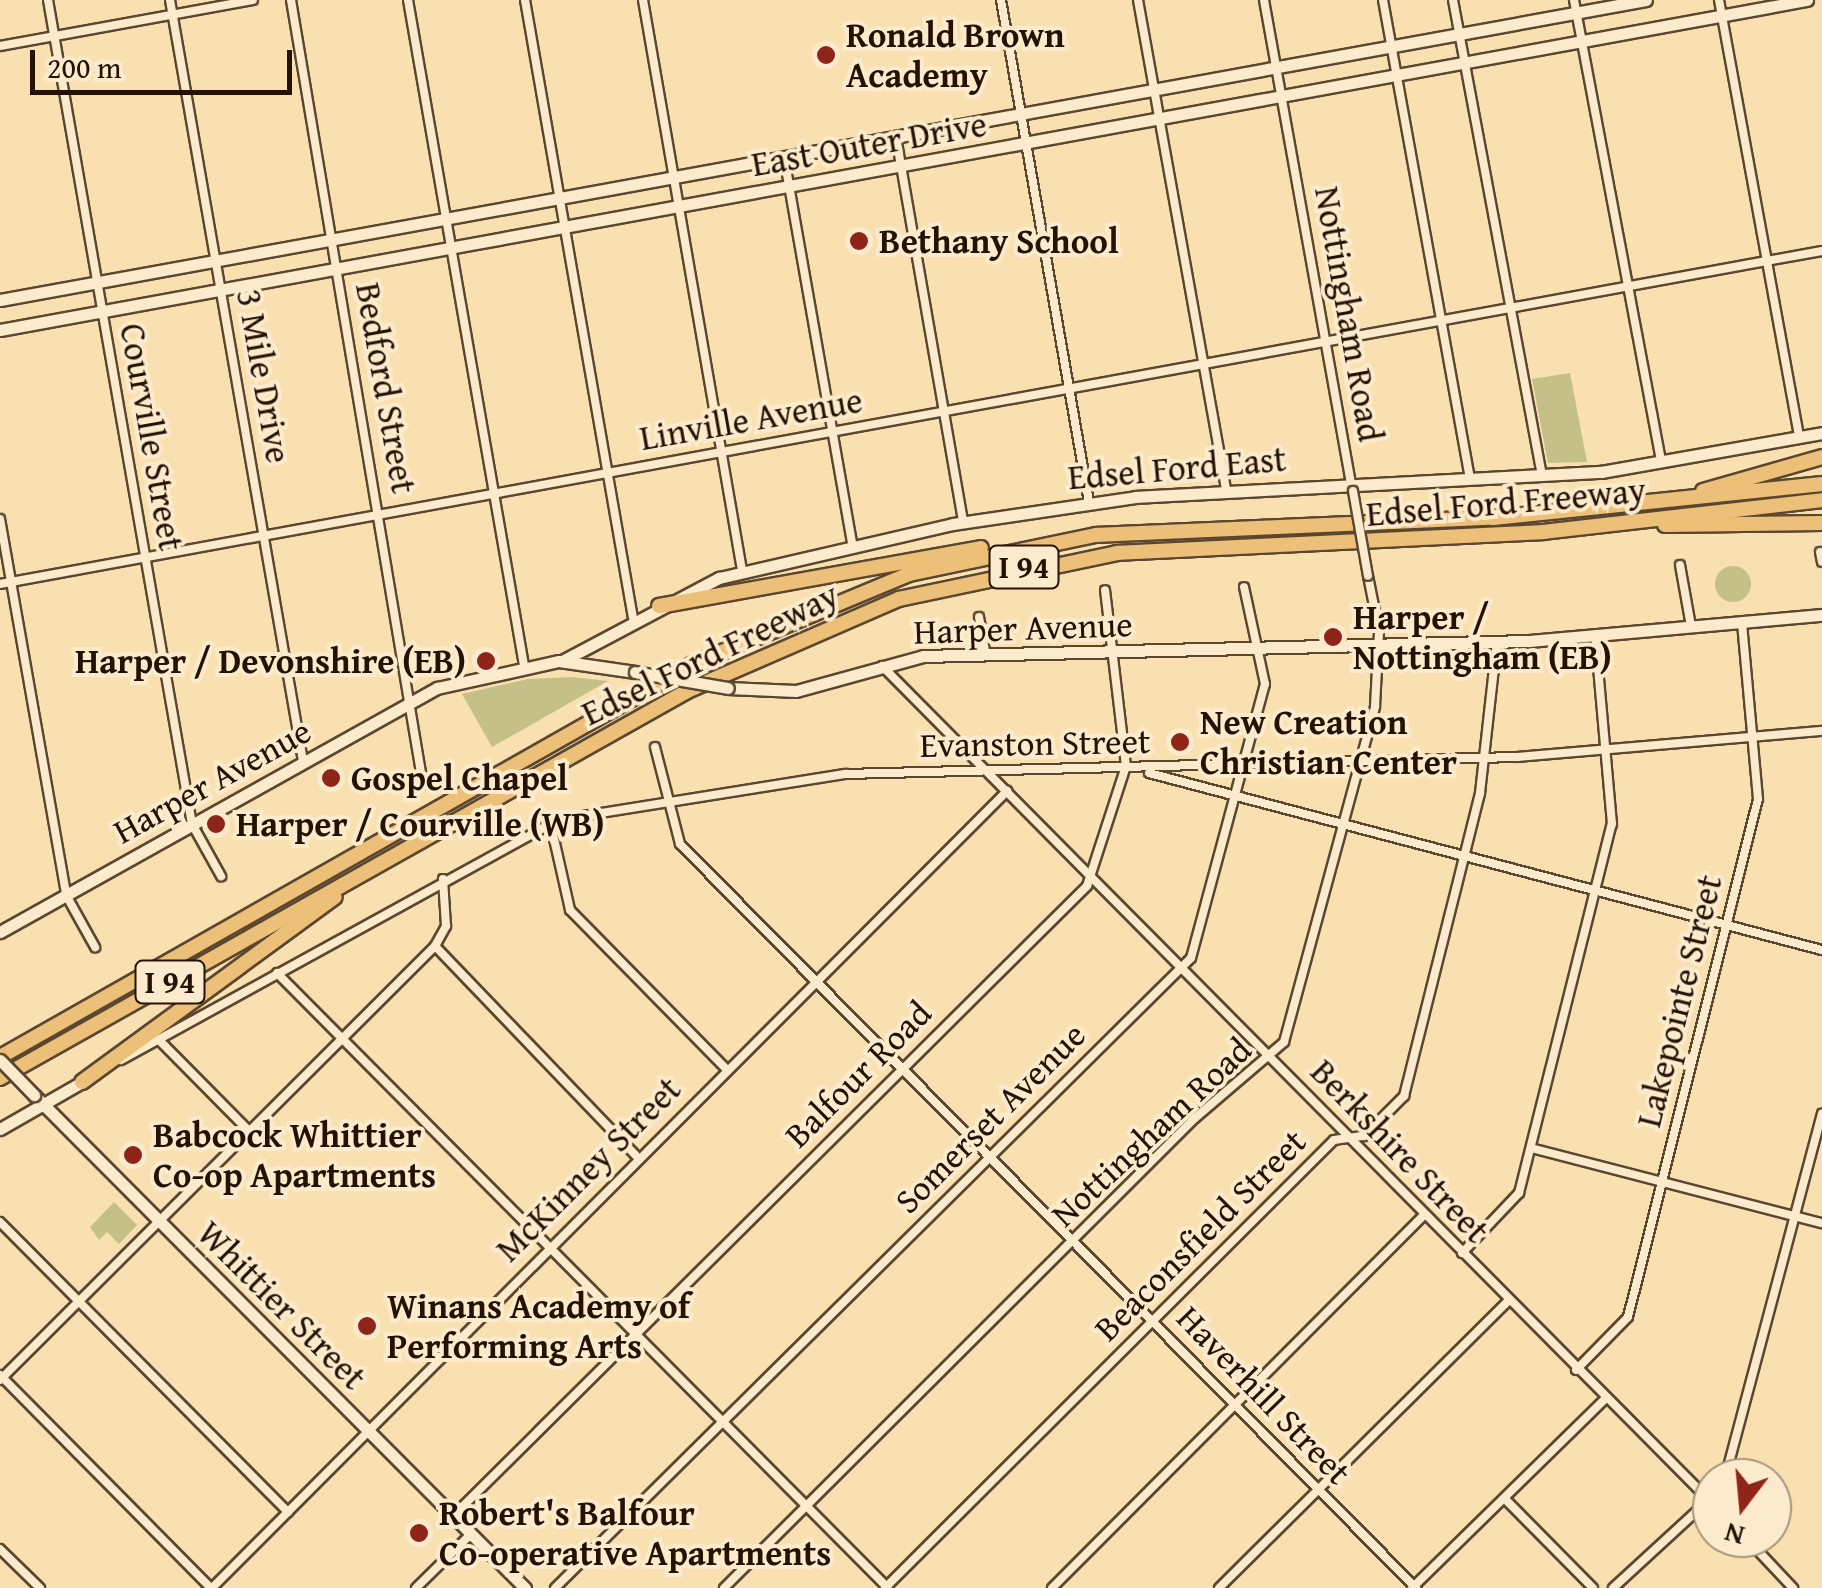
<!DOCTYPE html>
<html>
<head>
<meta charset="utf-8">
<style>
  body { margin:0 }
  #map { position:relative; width:1822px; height:1588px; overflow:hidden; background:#f9e0b1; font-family:"Gentium Book Plus",serif }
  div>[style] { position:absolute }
  .green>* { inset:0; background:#c5c087 }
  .round { border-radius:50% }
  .roads { filter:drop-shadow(2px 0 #5b4630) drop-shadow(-2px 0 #5b4630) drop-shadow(0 2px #5b4630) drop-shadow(0 -2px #5b4630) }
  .street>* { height:8px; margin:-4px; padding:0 4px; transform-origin:4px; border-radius:4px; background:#fbebcc }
  .secondary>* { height:11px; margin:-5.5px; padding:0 5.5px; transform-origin:5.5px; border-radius:5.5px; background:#fbebcc }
  .highway>* { height:14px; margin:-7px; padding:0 7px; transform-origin:7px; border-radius:7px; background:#ecc078 }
  .bridges { filter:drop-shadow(2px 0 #5b4630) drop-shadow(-2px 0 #5b4630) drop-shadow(0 2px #5b4630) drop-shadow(0 -2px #5b4630) }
  .street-bridge>* { height:8px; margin:-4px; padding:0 4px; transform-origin:4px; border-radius:4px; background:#fbebcc }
  .secondary-bridge>* { height:11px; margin:-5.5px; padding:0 5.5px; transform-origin:5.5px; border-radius:5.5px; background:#fbebcc }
  .dots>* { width:28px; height:28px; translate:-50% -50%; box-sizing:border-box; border:5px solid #fbebcc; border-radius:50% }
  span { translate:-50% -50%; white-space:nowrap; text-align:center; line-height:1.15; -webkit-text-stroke:8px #fbebcc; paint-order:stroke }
  .shield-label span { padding:2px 8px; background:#fbebcc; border:2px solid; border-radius:8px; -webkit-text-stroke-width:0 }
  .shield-label { font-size:32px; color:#261205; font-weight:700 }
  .poi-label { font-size:35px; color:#261205; font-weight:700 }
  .left { translate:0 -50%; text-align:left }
  .right { translate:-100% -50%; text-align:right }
  .street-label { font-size:35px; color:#261205 }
  .north { position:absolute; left:1692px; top:1458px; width:100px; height:100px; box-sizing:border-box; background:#fbebcc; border:2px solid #a6947c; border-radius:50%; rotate:196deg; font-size:28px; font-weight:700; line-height:40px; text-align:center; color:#261205 }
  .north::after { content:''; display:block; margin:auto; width:35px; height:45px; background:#8f2418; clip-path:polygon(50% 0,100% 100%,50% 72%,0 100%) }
  .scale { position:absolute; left:30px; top:50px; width:262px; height:45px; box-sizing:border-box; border:5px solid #261205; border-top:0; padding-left:12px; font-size:30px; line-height:35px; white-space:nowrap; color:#261205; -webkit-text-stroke:8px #fbebcc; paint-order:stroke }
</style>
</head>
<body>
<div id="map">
  <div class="green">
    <i style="clip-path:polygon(1570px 373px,1587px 462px,1548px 463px,1532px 379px)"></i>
    <i class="round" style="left:1715px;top:566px;width:36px;height:36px"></i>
    <i style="clip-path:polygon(528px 679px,572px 677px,608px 681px,492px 747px,462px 694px)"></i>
    <i style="clip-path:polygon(114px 1202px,137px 1225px,119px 1244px,107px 1232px,99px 1240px,90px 1227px)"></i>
  </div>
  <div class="roads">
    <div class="street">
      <i style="left:48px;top:0;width:836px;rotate:80.09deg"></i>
      <i style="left:192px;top:824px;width:60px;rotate:60.9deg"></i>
      <i style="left:170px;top:0;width:773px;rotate:80.09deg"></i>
      <i style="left:291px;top:0;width:796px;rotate:80.45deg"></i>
      <i style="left:408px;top:0;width:675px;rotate:80.11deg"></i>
      <i style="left:525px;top:0;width:627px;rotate:80.09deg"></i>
      <i style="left:643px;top:0;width:579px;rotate:80.15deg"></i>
      <i style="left:1001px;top:0;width:510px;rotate:80.06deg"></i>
      <i style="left:1138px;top:0;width:498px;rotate:79.8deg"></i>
      <i style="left:1264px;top:0;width:495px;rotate:79.8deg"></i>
      <i style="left:1383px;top:0;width:485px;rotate:79.7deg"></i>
      <i style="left:1453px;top:0;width:483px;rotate:79.4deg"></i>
      <i style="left:1574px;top:0;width:470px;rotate:79.3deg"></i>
      <i style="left:1719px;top:0;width:444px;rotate:79.6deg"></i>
      <i style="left:0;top:46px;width:257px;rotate:-10.3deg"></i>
      <i style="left:896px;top:137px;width:391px;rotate:80.1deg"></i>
      <i style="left:784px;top:157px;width:391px;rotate:80deg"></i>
      <i style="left:0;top:519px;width:382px;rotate:80deg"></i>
      <i style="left:66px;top:895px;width:60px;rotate:60.9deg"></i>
      <i style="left:1820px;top:552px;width:10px;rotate:79deg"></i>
      <i style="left:1680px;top:565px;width:62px;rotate:79.8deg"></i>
      <i style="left:0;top:584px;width:1852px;rotate:-10.36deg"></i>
      <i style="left:979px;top:617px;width:39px;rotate:80deg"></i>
      <i style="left:882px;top:666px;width:1179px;rotate:45.24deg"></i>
      <i style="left:655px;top:747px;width:100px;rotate:75.5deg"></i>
      <i style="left:680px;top:844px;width:1047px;rotate:45.31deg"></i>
      <i style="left:1149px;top:773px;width:696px;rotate:14.74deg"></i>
      <i style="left:550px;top:821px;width:91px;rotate:77.3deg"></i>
      <i style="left:570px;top:910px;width:224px;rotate:45.5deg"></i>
      <i style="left:435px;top:946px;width:294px;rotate:46.2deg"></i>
      <i style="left:277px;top:973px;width:866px;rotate:45.19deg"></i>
      <i style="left:159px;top:1040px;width:128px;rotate:45.3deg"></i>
      <i style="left:121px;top:1060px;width:498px;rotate:-28.8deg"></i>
      <i style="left:557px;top:820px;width:292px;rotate:-9.1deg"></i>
      <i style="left:845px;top:774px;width:673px;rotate:-1.45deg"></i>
      <i style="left:1518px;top:757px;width:305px;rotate:-4.9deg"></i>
      <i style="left:1531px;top:1148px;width:301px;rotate:14.5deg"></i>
      <i style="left:0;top:1222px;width:409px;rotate:45.2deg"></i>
      <i style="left:1462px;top:1253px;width:83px;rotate:-46.5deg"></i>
      <i style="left:1519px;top:1193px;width:381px;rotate:-75.9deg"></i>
      <i style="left:1612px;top:824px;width:190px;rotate:-95.1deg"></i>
      <i style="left:1576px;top:1370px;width:74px;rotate:-45.5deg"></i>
      <i style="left:1628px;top:1317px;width:534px;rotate:-75.91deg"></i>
      <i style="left:1758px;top:799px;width:178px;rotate:-95.2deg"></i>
      <i style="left:0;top:1375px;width:300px;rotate:45.3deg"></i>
      <i style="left:0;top:1380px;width:614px;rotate:-44.93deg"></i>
      <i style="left:435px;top:946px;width:23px;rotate:-61deg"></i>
      <i style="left:446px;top:926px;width:47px;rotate:-93.7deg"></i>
      <i style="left:1725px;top:1478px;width:377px;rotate:-75.1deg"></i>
      <i style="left:1505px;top:1499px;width:125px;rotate:45.3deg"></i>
      <i style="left:453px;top:1516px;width:894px;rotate:-44.82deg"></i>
      <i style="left:1087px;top:886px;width:126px;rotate:-72deg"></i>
      <i style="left:1126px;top:766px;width:177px;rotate:-96.8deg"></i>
      <i style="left:1746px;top:1538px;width:69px;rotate:46.8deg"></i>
      <i style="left:0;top:1549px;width:56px;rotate:44.3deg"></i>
      <i style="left:212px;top:1588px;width:1126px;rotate:-45.07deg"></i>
      <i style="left:416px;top:1588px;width:77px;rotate:-44.5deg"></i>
      <i style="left:555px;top:1588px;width:895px;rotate:-44.73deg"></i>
      <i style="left:1191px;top:958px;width:284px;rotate:-74.9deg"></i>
      <i style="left:1265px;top:684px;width:99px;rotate:-102.2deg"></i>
      <i style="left:724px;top:1588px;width:665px;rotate:-44.94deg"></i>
      <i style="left:1195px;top:1118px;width:117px;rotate:-40.5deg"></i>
      <i style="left:1284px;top:1042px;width:348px;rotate:-74.8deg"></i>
      <i style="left:1375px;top:706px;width:75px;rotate:-86.9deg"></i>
      <i style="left:1379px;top:631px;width:56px;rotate:-101.3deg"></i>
      <i style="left:885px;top:1588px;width:634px;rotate:-44.94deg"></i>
      <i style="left:1334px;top:1140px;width:30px;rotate:-8deg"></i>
      <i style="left:1364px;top:1136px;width:57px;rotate:-45deg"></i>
      <i style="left:1404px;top:1096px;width:312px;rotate:-75.9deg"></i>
      <i style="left:1480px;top:793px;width:152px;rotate:-83.6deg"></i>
      <i style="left:1052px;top:1588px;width:527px;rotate:-45.08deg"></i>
      <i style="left:1219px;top:1588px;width:409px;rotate:-44.8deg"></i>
      <i style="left:1412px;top:1588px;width:272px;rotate:-44.4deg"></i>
      <i style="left:1613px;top:1588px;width:134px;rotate:-42.6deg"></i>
    </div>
    <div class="secondary">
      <i style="left:0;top:300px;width:1673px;rotate:-10.33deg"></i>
      <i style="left:0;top:330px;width:1837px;rotate:-10.35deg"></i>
      <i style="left:562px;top:661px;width:178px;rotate:-27.9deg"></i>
      <i style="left:719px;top:578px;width:240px;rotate:-13deg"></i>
      <i style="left:953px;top:524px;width:184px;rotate:-8.4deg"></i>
      <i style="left:1135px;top:497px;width:467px;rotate:-3.1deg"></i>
      <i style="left:1601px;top:472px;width:224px;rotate:-10deg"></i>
      <i style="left:728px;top:688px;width:68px;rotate:2.5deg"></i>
      <i style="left:796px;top:691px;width:132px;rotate:-15.4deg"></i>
      <i style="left:923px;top:656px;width:606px;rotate:-1.42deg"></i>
      <i style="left:1529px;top:641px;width:294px;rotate:-5.1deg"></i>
      <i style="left:0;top:932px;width:501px;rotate:-29.18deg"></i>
      <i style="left:437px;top:688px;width:125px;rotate:-12.5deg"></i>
      <i style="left:559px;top:661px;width:77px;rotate:8.2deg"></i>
      <i style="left:34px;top:1095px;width:696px;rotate:45.12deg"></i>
      <i style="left:0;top:1129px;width:95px;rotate:-29.8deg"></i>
    </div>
    <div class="highway">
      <i style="left:1703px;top:491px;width:124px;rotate:-15.9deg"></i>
      <i style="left:1665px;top:525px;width:157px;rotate:-0.7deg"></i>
      <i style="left:659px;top:606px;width:327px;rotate:-10.2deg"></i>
      <i style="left:0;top:1057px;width:797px;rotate:-29.56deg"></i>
      <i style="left:693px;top:664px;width:234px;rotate:-22.6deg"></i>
      <i style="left:909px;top:574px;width:191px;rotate:-11.8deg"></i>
      <i style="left:1096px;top:535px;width:397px;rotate:-2.5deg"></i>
      <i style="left:1493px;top:518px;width:331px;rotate:-5.9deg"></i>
      <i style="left:0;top:1078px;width:789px;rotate:-29.39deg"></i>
      <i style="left:687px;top:691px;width:231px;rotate:-23.5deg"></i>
      <i style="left:899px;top:599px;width:223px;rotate:-11.9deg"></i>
      <i style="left:1117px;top:553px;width:427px;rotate:-2.8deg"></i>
      <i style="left:1543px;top:532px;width:281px;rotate:-6.5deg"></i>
      <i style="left:82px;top:1082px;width:313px;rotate:-36.2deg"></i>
    </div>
  </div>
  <div class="bridges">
    <div class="street-bridge">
      <i style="left:1353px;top:491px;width:86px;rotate:80deg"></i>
    </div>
    <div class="secondary-bridge">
      <i style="left:635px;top:672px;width:94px;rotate:9.8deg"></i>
      <i style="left:0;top:1060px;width:49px;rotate:45.8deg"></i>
    </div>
  </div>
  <div class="dots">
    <i style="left:826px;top:55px;background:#8f2418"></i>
    <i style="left:859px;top:241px;background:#8f2418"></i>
    <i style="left:1333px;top:637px;background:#8f2418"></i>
    <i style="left:486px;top:661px;background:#8f2418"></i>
    <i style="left:1180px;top:742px;background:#8f2418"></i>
    <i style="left:331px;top:778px;background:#8f2418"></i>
    <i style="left:216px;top:824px;background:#8f2418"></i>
    <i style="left:133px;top:1155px;background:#8f2418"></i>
    <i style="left:367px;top:1326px;background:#8f2418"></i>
    <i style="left:419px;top:1533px;background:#8f2418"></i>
  </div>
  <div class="shield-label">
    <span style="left:1024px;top:567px">I 94</span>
    <span style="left:170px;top:982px">I 94</span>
  </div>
  <div class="poi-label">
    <span class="left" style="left:846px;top:55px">Ronald Brown<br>Academy</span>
    <span class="left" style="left:879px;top:241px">Bethany School</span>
    <span class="left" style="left:1353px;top:637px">Harper /<br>Nottingham (EB)</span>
    <span class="right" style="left:466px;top:661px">Harper / Devonshire (EB)</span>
    <span class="left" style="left:1200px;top:742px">New Creation<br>Christian Center</span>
    <span class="left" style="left:351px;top:778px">Gospel Chapel</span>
    <span class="left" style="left:236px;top:824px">Harper / Courville (WB)</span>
    <span class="left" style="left:153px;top:1155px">Babcock Whittier<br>Co-op Apartments</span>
    <span class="left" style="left:387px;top:1326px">Winans Academy of<br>Performing Arts</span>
    <span class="left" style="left:439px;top:1533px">Robert's Balfour<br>Co-operative Apartments</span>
  </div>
  <div class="street-label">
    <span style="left:869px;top:144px;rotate:-10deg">East Outer Drive</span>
    <span style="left:1349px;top:314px;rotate:80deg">Nottingham Road</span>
    <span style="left:264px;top:376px;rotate:80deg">3 Mile Drive</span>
    <span style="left:386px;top:388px;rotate:80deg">Bedford Street</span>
    <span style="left:751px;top:419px;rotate:-10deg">Linville Avenue</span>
    <span style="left:152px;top:437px;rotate:80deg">Courville Street</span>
    <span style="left:1177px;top:468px;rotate:-5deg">Edsel Ford East</span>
    <span style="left:1506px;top:502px;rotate:-5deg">Edsel Ford Freeway</span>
    <span style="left:1023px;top:628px;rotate:-2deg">Harper Avenue</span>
    <span style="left:710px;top:654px;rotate:-26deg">Edsel Ford Freeway</span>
    <span style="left:1035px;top:743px;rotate:-1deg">Evanston Street</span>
    <span style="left:212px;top:781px;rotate:-29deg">Harper Avenue</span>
    <span style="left:1679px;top:1001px;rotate:-76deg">Lakepointe Street</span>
    <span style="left:858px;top:1074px;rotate:-45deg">Balfour Road</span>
    <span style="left:990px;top:1118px;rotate:-45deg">Somerset Avenue</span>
    <span style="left:1151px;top:1132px;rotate:-43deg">Nottingham Road</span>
    <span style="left:1400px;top:1151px;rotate:46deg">Berkshire Street</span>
    <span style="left:588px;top:1169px;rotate:-45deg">McKinney Street</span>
    <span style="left:1200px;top:1235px;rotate:-45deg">Beaconsfield Street</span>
    <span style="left:282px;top:1305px;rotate:45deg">Whittier Street</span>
    <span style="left:1264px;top:1395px;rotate:46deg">Haverhill Street</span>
  </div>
  <div class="north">N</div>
  <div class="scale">200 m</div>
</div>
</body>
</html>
